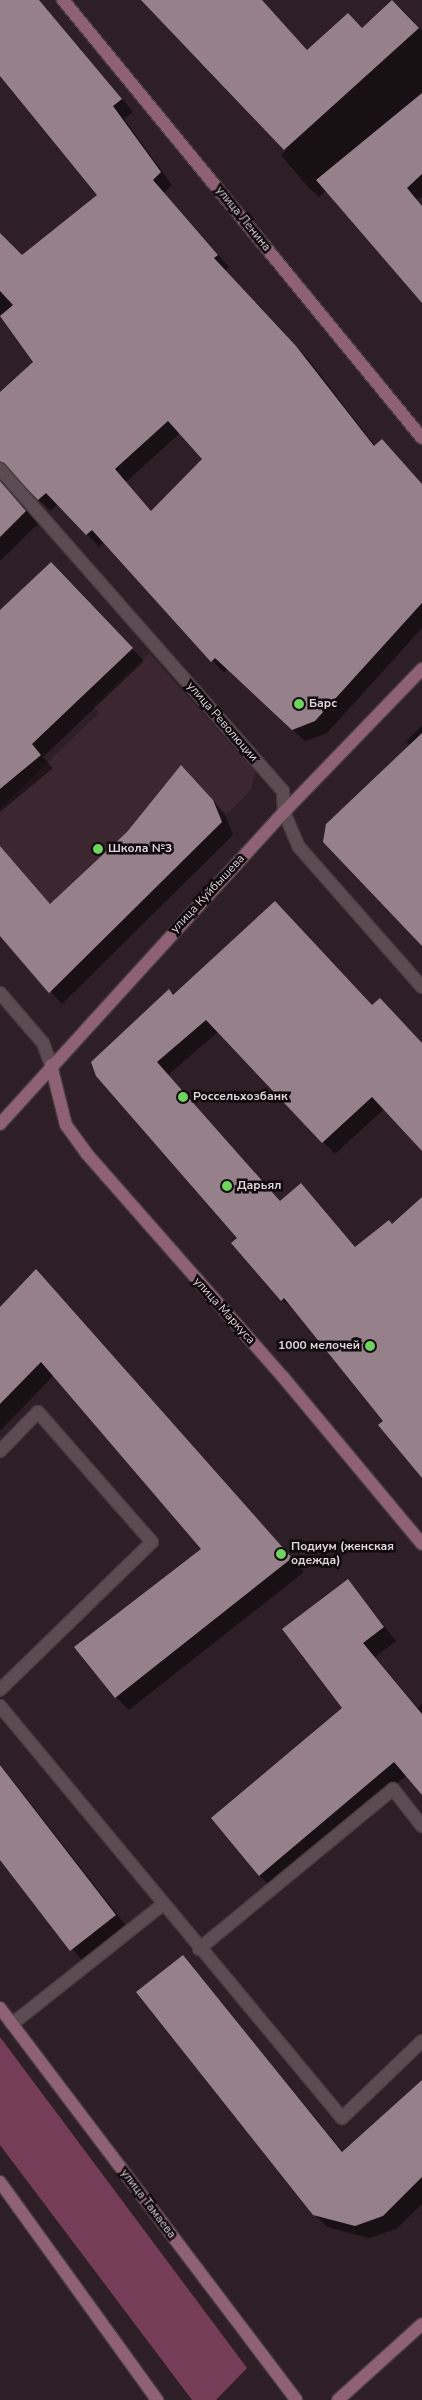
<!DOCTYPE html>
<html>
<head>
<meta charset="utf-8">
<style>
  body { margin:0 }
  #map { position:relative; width:422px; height:2400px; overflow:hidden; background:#2e1e25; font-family:"Nunito Sans",sans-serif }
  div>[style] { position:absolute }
  .built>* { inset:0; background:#3c262f }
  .forest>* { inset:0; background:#763d58 }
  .shadow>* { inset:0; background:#0007 }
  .building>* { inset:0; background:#96818a }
  .roads { filter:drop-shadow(1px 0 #4a3c42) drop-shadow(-1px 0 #4a3c42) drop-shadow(0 1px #4a3c42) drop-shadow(0 -1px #4a3c42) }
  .lane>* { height:12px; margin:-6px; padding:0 6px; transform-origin:6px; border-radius:6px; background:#5d4b52 }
  .street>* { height:12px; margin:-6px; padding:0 6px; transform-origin:6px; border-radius:6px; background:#5d4b52 }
  .secondary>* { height:12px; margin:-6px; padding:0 6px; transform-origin:6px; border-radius:6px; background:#8e6175 }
  .dots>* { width:14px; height:14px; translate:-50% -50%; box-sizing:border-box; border:2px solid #110a0d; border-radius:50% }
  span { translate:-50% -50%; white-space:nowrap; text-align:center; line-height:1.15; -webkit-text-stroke:5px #110a0d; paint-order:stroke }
  .street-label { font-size:12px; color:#ded3d7 }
  .poi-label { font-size:12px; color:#ded3d7; font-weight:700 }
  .left { translate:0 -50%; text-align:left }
  .right { translate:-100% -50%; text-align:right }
</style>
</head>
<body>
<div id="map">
  <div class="built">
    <i style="clip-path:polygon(149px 653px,255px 771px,251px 790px,49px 995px,0 937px,0 808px,99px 713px,93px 706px)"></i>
  </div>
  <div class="forest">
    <i style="clip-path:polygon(0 2037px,247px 2368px,216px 2400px,192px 2400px,0 2145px)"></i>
  </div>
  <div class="shadow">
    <i style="clip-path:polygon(evenodd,0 0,39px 0,133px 112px,124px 119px,172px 185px,164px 193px,229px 267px,225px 271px,308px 359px,376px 447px,422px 484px,422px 628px,327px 733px,305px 741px,228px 669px,224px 673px,104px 542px,99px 547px,58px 504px,51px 511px,10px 473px,4px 479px,5px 487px,38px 524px,0 561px,0 394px,35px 362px,0 314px,0 235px,22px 256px,99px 196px,0 75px,0 0,180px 433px,204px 460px,152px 512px,126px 482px,180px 433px)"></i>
    <i style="clip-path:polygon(144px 0,261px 0,308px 51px,362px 29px,393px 1px,405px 12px,422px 31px,422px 196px,417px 200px,422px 205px,422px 298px,327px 190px,319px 197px,307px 186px,281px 155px,286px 150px)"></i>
    <i style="clip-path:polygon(63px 576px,144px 661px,43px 757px,53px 768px,0 812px,0 611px)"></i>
    <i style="clip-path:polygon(422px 726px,422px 944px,411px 746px,406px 741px)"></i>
    <i style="clip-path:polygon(194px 779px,225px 814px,233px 835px,62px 1004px,0 934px,0 846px,50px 904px)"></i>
    <i style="clip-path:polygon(275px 902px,373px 1007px,422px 1044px,422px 1149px,384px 1109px,335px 1154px,218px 1032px,168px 1075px,281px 1202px,313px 1197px,356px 1248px,392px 1225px,422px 1199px,422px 1476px,385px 1421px,296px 1310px,282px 1300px,239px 1238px,97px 1075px,174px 996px)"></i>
    <i style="clip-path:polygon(36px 1271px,304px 1572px,129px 1710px,116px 1697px,203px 1549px,54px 1375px,0 1431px,0 1309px)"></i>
    <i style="clip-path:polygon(348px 1581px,396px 1641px,375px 1657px,418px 1708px,422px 1704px,422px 1793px,407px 1775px,272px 1888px,259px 1875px,344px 1709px)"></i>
    <i style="clip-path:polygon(0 1764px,127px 1927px,83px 1962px,0 1858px)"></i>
    <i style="clip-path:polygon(183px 1956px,344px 2153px,422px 2081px,422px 2204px,396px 2229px,369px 2238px,327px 2227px,314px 2214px)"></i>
  </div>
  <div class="building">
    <i style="clip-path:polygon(evenodd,0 0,39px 0,122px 99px,113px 106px,161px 172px,153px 180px,218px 255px,214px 258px,296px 346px,374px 446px,382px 439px,422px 484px,422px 603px,315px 721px,292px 730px,215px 658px,211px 662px,92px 530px,86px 535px,46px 493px,38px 500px,0 461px,0 392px,33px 362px,0 316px,13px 305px,0 291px,0 233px,22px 255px,97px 195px,0 76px,0 0,168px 421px,202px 459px,151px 511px,115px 469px,168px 421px)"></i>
    <i style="clip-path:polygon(141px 0,262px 0,307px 50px,348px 13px,362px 28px,392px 0,419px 28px,284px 150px)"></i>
    <i style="clip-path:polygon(422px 93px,422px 174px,407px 188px,422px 206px,422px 303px,316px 180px)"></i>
    <i style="clip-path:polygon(0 481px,26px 511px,0 537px)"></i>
    <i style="clip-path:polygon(51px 562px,133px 648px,32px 744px,41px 755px,0 789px,0 610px)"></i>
    <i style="clip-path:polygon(422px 733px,422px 946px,323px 842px,326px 824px)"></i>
    <i style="clip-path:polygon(181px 765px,213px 800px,222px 822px,49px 993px,0 936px,0 846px,50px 904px,127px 832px)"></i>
    <i style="clip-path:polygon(275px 901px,372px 1005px,380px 998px,422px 1043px,422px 1151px,372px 1097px,322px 1143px,206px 1020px,157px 1062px,280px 1201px,301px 1183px,355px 1247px,389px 1220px,392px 1224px,422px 1197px,422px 1478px,378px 1425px,383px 1421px,284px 1298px,281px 1301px,231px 1243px,237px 1238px,96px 1076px,91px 1062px,169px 989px,173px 995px)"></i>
    <i style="clip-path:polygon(36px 1269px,292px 1558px,115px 1698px,74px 1647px,201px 1549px,41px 1362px,0 1404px,0 1307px)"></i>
    <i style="clip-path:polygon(348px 1579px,384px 1627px,363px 1643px,422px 1714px,422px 1795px,394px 1762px,259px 1876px,211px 1818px,342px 1708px,282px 1629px)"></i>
    <i style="clip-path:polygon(0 1765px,116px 1915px,70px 1951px,0 1860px)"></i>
    <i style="clip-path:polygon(183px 1955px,342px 2152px,422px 2080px,422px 2177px,383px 2216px,355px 2226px,313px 2215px,136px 1992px)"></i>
  </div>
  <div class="roads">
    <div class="lane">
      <i style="left:0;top:1451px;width:54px;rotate:-45.7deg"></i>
      <i style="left:38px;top:1412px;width:173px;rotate:48.8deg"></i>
      <i style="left:152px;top:1542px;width:212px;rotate:135.8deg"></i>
      <i style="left:0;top:1706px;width:535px;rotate:50.3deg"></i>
      <i style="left:342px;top:2118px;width:111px;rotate:-43.9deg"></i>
      <i style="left:199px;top:1949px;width:251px;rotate:-39.5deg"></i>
      <i style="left:393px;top:1789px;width:47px;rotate:51.9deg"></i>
      <i style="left:12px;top:2024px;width:191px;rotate:-38.4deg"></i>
    </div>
    <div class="street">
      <i style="left:0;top:469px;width:429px;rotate:48.7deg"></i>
      <i style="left:283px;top:791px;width:21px;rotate:87deg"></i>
      <i style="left:284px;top:812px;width:38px;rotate:67deg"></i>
      <i style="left:299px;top:847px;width:186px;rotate:48.7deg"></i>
      <i style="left:0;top:993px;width:66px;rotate:49.3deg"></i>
      <i style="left:43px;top:1043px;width:23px;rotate:70deg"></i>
    </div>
    <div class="secondary">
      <i style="left:63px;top:0;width:566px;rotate:50.66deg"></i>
      <i style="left:51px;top:1065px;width:62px;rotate:76deg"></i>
      <i style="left:66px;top:1125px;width:36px;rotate:54deg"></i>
      <i style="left:87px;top:1154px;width:297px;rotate:48.7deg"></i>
      <i style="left:283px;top:1377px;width:217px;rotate:50.2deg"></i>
      <i style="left:0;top:1124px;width:422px;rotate:-47.7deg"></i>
      <i style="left:284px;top:812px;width:199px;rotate:-46deg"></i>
      <i style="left:0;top:2008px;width:491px;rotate:52.9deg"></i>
      <i style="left:0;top:2182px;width:269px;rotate:54.2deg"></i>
      <i style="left:338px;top:2400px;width:113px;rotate:-42.1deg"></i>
    </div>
  </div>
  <div class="dots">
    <i style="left:299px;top:704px;background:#6fd360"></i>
    <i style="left:98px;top:849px;background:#6fd360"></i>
    <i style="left:183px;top:1097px;background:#6fd360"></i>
    <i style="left:227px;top:1186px;background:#6fd360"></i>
    <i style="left:370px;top:1346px;background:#6fd360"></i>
    <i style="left:281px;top:1554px;background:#6fd360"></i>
  </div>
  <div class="street-label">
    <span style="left:243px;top:219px;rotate:51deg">улица Ленина</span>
    <span style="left:222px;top:722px;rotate:49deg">улица Революции</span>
    <span style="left:208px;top:894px;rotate:-47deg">улица Куйбышева</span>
    <span style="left:224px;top:1311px;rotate:48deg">улица Маркуса</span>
    <span style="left:148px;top:2204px;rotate:53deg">улица Тамаева</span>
  </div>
  <div class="poi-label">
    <span class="left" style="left:309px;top:704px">Барс</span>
    <span class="left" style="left:108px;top:849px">Школа №3</span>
    <span class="left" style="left:193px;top:1097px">Россельхозбанк</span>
    <span class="left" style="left:237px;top:1186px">Дарьял</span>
    <span class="right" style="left:360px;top:1346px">1000 мелочей</span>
    <span class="left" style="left:291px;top:1554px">Подиум (женская<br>одежда)</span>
  </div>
</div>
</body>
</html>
